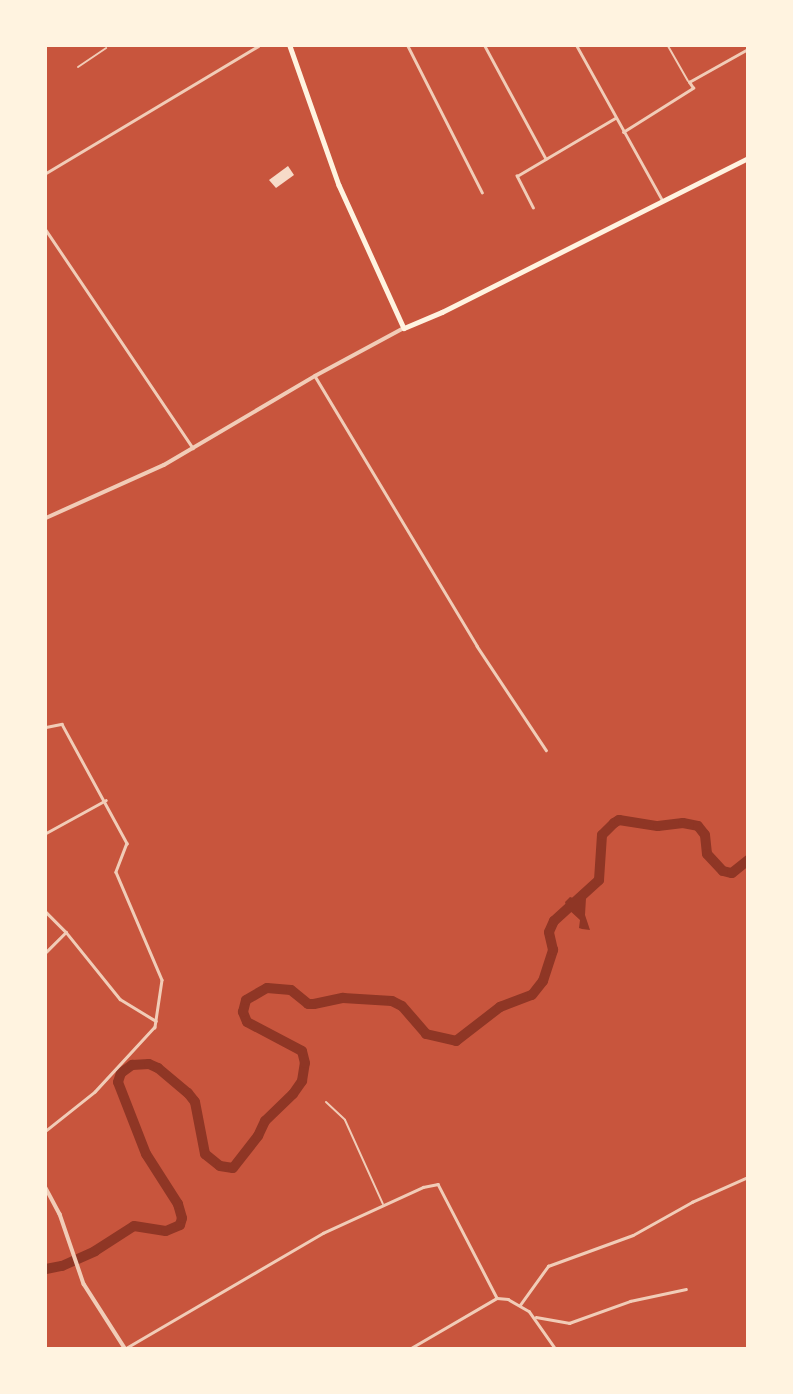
<!DOCTYPE html>
<html>
<head>
<meta charset="utf-8">
<style>
  body { margin:0 }
  #map { position:relative; width:793px; height:1394px; overflow:hidden; background:#c8553d; font-family:"Fira Sans",sans-serif }
  div>[style] { position:absolute }
  .water>* { inset:0; background:#8f3625 }
  .river>* { height:10px; margin:-5px; padding:0 5px; transform-origin:5px; border-radius:5px; background:#8f3625 }
  .building>* { inset:0; background:#f7dbc8 }
  .service>* { height:2px; margin:-1px; padding:0 1px; transform-origin:1px; border-radius:1px; background:#f1ccb7 }
  .minor>* { height:2.5px; margin:-1.25px; padding:0 1.25px; transform-origin:1.25px; border-radius:1.25px; background:#f1ccb7 }
  .tertiary>* { height:3.5px; margin:-1.75px; padding:0 1.75px; transform-origin:1.75px; border-radius:1.75px; background:#f1ccb7 }
  .secondary>* { height:4.5px; margin:-2.25px; padding:0 2.25px; transform-origin:2.25px; border-radius:2.25px; background:#fff3e0 }
  span { translate:-50% -50%; white-space:nowrap; text-align:center; line-height:1.15; -webkit-text-stroke:5px #fff3e0; paint-order:stroke }
  .frame { position:absolute; inset:0; border:47px solid #fff3e0; pointer-events:none }
</style>
</head>
<body>
<div id="map">
  <div class="water">
    <i style="clip-path:polygon(593px 887px,586px 898px,585px 915px,590px 930px,582px 929px,579px 928px,580px 920px,567px 908px,565px 902px,570px 897px,576px 899px)"></i>
  </div>
  <div class="river">
    <i style="left:46px;top:1269px;width:16px;rotate:-11deg"></i>
    <i style="left:62px;top:1266px;width:36px;rotate:-24deg"></i>
    <i style="left:95px;top:1251px;width:46px;rotate:-32.7deg"></i>
    <i style="left:134px;top:1226px;width:32px;rotate:9deg"></i>
    <i style="left:166px;top:1231px;width:15px;rotate:-23deg"></i>
    <i style="left:180px;top:1225px;width:7px;rotate:-74deg"></i>
    <i style="left:182px;top:1218px;width:15px;rotate:-106deg"></i>
    <i style="left:178px;top:1204px;width:59px;rotate:-122.6deg"></i>
    <i style="left:146px;top:1154px;width:77px;rotate:-111.3deg"></i>
    <i style="left:118px;top:1082px;width:9px;rotate:-72deg"></i>
    <i style="left:121px;top:1073px;width:14px;rotate:-36deg"></i>
    <i style="left:132px;top:1065px;width:17px;rotate:-3deg"></i>
    <i style="left:149px;top:1064px;width:10px;rotate:24deg"></i>
    <i style="left:158px;top:1068px;width:39px;rotate:40deg"></i>
    <i style="left:188px;top:1093px;width:11px;rotate:52deg"></i>
    <i style="left:195px;top:1102px;width:53px;rotate:79.1deg"></i>
    <i style="left:205px;top:1154px;width:19px;rotate:39deg"></i>
    <i style="left:220px;top:1166px;width:13px;rotate:9deg"></i>
    <i style="left:233px;top:1168px;width:41px;rotate:-52deg"></i>
    <i style="left:258px;top:1136px;width:17px;rotate:-65deg"></i>
    <i style="left:265px;top:1121px;width:39px;rotate:-44deg"></i>
    <i style="left:293px;top:1094px;width:16px;rotate:-55deg"></i>
    <i style="left:302px;top:1081px;width:18px;rotate:-81deg"></i>
    <i style="left:305px;top:1063px;width:12px;rotate:-104deg"></i>
    <i style="left:302px;top:1051px;width:62px;rotate:-152.2deg"></i>
    <i style="left:247px;top:1022px;width:11px;rotate:-112deg"></i>
    <i style="left:243px;top:1012px;width:12px;rotate:-76deg"></i>
    <i style="left:246px;top:1000px;width:24px;rotate:-30deg"></i>
    <i style="left:267px;top:988px;width:24px;rotate:5deg"></i>
    <i style="left:291px;top:990px;width:22px;rotate:39deg"></i>
    <i style="left:308px;top:1004px;width:6px"></i>
    <i style="left:314px;top:1004px;width:30px;rotate:-12deg"></i>
    <i style="left:343px;top:998px;width:49px;rotate:3.5deg"></i>
    <i style="left:392px;top:1001px;width:11px;rotate:27deg"></i>
    <i style="left:402px;top:1006px;width:37px;rotate:49deg"></i>
    <i style="left:426px;top:1034px;width:31px;rotate:13deg"></i>
    <i style="left:456px;top:1041px;width:56px;rotate:-37.7deg"></i>
    <i style="left:500px;top:1007px;width:34px;rotate:-21deg"></i>
    <i style="left:532px;top:995px;width:18px;rotate:-52deg"></i>
    <i style="left:543px;top:981px;width:33px;rotate:-72deg"></i>
    <i style="left:553px;top:950px;width:18px;rotate:-103deg"></i>
    <i style="left:549px;top:932px;width:12px;rotate:-66deg"></i>
    <i style="left:554px;top:921px;width:61px;rotate:-42.3deg"></i>
    <i style="left:599px;top:880px;width:45px;rotate:-86.2deg"></i>
    <i style="left:602px;top:835px;width:17px;rotate:-45deg"></i>
    <i style="left:614px;top:823px;width:6px;rotate:-31deg"></i>
    <i style="left:619px;top:820px;width:39px;rotate:9deg"></i>
    <i style="left:658px;top:826px;width:25px;rotate:-7deg"></i>
    <i style="left:683px;top:823px;width:15px;rotate:11deg"></i>
    <i style="left:698px;top:826px;width:11px;rotate:52deg"></i>
    <i style="left:705px;top:835px;width:19px;rotate:84deg"></i>
    <i style="left:707px;top:854px;width:23px;rotate:47deg"></i>
    <i style="left:723px;top:871px;width:9px;rotate:13deg"></i>
    <i style="left:732px;top:873px;width:21px;rotate:-39deg"></i>
  </div>
  <div class="building">
    <i style="clip-path:polygon(288px 166px,294px 175px,276px 188px,269px 180px)"></i>
  </div>
  <div class="service">
    <i style="left:668px;top:46px;width:40px;rotate:60.3deg"></i>
    <i style="left:78px;top:67px;width:34px;rotate:-34deg"></i>
    <i style="left:326px;top:1102px;width:26px;rotate:43deg"></i>
    <i style="left:345px;top:1120px;width:92px;rotate:65.7deg"></i>
  </div>
  <div class="minor">
    <i style="left:408px;top:46px;width:164px;rotate:63.1deg"></i>
    <i style="left:485px;top:46px;width:128px;rotate:61.6deg"></i>
    <i style="left:577px;top:46px;width:177px;rotate:61deg"></i>
    <i style="left:623px;top:132px;width:83px;rotate:-32.2deg"></i>
    <i style="left:693px;top:88px;width:7px;rotate:-124deg"></i>
    <i style="left:689px;top:82px;width:68px;rotate:-29.2deg"></i>
    <i style="left:46px;top:173px;width:247px;rotate:-30.9deg"></i>
    <i style="left:533px;top:208px;width:36px;rotate:-117deg"></i>
    <i style="left:517px;top:176px;width:114px;rotate:-30.6deg"></i>
    <i style="left:46px;top:230px;width:263px;rotate:56deg"></i>
    <i style="left:315px;top:376px;width:315px;rotate:59deg"></i>
    <i style="left:477px;top:646px;width:125px;rotate:56.4deg"></i>
    <i style="left:46px;top:727px;width:16px;rotate:-11deg"></i>
    <i style="left:62px;top:724px;width:136px;rotate:61.4deg"></i>
    <i style="left:127px;top:843px;width:31px;rotate:111deg"></i>
    <i style="left:116px;top:872px;width:117px;rotate:66.9deg"></i>
    <i style="left:162px;top:980px;width:48px;rotate:98.5deg"></i>
    <i style="left:155px;top:1027px;width:88px;rotate:132.7deg"></i>
    <i style="left:95px;top:1092px;width:63px;rotate:141.5deg"></i>
    <i style="left:46px;top:833px;width:68px;rotate:-28.8deg"></i>
    <i style="left:46px;top:912px;width:28px;rotate:45deg"></i>
    <i style="left:66px;top:932px;width:86px;rotate:51.1deg"></i>
    <i style="left:120px;top:999px;width:42px;rotate:31.4deg"></i>
    <i style="left:46px;top:952px;width:28px;rotate:-45deg"></i>
    <i style="left:520px;top:1305px;width:48px;rotate:-54.3deg"></i>
    <i style="left:548px;top:1266px;width:90px;rotate:-20deg"></i>
    <i style="left:633px;top:1235px;width:68px;rotate:-29.2deg"></i>
    <i style="left:692px;top:1202px;width:61px;rotate:-24.1deg"></i>
    <i style="left:536px;top:1317px;width:34px;rotate:10deg"></i>
    <i style="left:569px;top:1323px;width:65px;rotate:-19.8deg"></i>
    <i style="left:630px;top:1301px;width:57px;rotate:-12.1deg"></i>
    <i style="left:126px;top:1348px;width:228px;rotate:-30.3deg"></i>
    <i style="left:323px;top:1233px;width:110px;rotate:-24.7deg"></i>
    <i style="left:423px;top:1187px;width:15px;rotate:-11deg"></i>
    <i style="left:438px;top:1184px;width:128px;rotate:62.6deg"></i>
    <i style="left:411px;top:1348px;width:99px;rotate:-30.2deg"></i>
    <i style="left:497px;top:1298px;width:11px;rotate:5deg"></i>
    <i style="left:508px;top:1299px;width:24px;rotate:30deg"></i>
    <i style="left:529px;top:1311px;width:45px;rotate:54.9deg"></i>
  </div>
  <div class="tertiary">
    <i style="left:46px;top:518px;width:129px;rotate:-24.2deg"></i>
    <i style="left:164px;top:465px;width:175px;rotate:-30.5deg"></i>
    <i style="left:315px;top:376px;width:101px;rotate:-28.3deg"></i>
    <i style="left:46px;top:1188px;width:30px;rotate:62deg"></i>
    <i style="left:60px;top:1214px;width:74px;rotate:71.1deg"></i>
    <i style="left:84px;top:1284px;width:76px;rotate:57.4deg"></i>
  </div>
  <div class="secondary">
    <i style="left:290px;top:46px;width:147px;rotate:70.6deg"></i>
    <i style="left:339px;top:185px;width:157px;rotate:65.6deg"></i>
    <i style="left:404px;top:328px;width:41px;rotate:-22.8deg"></i>
    <i style="left:442px;top:312px;width:343px;rotate:-26.7deg"></i>
  </div>
  <div class="frame"></div>
</div>
</body>
</html>
